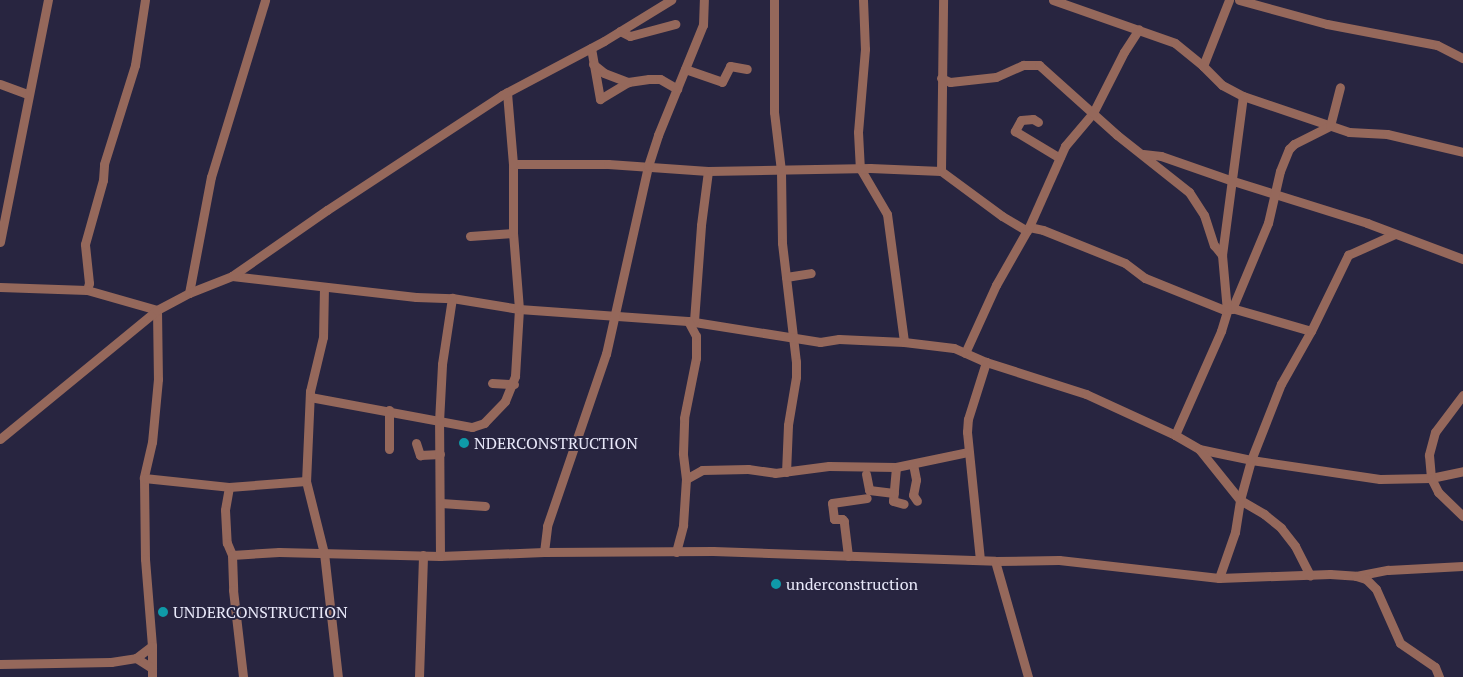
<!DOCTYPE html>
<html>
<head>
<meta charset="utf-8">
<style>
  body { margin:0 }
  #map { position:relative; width:1463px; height:677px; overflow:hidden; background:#282540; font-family:"PT Serif",serif }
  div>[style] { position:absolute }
  .minor>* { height:9px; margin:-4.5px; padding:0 4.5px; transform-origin:4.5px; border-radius:4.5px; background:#95685b }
  .dots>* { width:14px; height:14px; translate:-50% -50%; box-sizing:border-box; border:2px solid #282540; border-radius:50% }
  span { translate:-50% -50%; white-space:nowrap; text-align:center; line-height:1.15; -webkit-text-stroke:4px #282540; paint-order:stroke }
  .poi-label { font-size:16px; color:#e9e9fa }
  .left { translate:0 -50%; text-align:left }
</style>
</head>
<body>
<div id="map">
  <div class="minor">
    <i style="left:774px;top:0;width:112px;rotate:90deg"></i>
    <i style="left:774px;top:112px;width:59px;rotate:83.2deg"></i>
    <i style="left:781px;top:171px;width:72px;rotate:89.2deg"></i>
    <i style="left:782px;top:243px;width:120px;rotate:83.3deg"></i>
    <i style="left:796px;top:362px;width:15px;rotate:90deg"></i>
    <i style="left:796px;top:377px;width:49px;rotate:99.5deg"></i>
    <i style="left:788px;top:425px;width:47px;rotate:92.4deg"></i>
    <i style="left:863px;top:0;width:49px;rotate:87.7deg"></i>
    <i style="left:865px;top:49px;width:83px;rotate:94.8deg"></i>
    <i style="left:858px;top:132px;width:36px;rotate:87deg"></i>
    <i style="left:860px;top:168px;width:53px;rotate:59.6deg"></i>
    <i style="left:887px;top:214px;width:129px;rotate:82.4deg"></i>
    <i style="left:1053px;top:0;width:129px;rotate:19.4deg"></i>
    <i style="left:1175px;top:43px;width:36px;rotate:39deg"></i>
    <i style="left:1203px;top:66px;width:27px;rotate:45deg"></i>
    <i style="left:1222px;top:85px;width:24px;rotate:28deg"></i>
    <i style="left:1243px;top:96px;width:112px;rotate:18.8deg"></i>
    <i style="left:1349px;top:132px;width:38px;rotate:3deg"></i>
    <i style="left:1387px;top:134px;width:78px;rotate:13.3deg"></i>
    <i style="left:1239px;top:0;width:91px;rotate:15.3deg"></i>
    <i style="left:1327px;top:24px;width:112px;rotate:10.8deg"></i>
    <i style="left:1437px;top:45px;width:29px;rotate:27deg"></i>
    <i style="left:620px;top:31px;width:11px;rotate:27deg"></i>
    <i style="left:630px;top:36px;width:47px;rotate:-14.9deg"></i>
    <i style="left:591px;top:48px;width:52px;rotate:80deg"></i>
    <i style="left:600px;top:99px;width:33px;rotate:-31deg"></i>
    <i style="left:628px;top:82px;width:21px;rotate:-8deg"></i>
    <i style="left:649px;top:79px;width:11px"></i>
    <i style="left:660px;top:79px;width:20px;rotate:30deg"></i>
    <i style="left:593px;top:64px;width:14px;rotate:39deg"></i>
    <i style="left:604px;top:73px;width:26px;rotate:21deg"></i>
    <i style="left:1203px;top:66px;width:71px;rotate:-68.5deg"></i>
    <i style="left:685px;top:69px;width:39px;rotate:19deg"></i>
    <i style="left:722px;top:82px;width:18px;rotate:-63deg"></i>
    <i style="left:730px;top:66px;width:17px;rotate:10deg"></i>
    <i style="left:941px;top:78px;width:10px;rotate:24deg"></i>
    <i style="left:950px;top:82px;width:46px;rotate:-6.2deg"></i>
    <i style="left:996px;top:77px;width:30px;rotate:-24deg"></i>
    <i style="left:1023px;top:65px;width:16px"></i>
    <i style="left:1039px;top:65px;width:105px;rotate:41.9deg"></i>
    <i style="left:1117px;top:135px;width:92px;rotate:38.4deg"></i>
    <i style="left:1189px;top:192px;width:27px;rotate:57deg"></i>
    <i style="left:1204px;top:215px;width:32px;rotate:72deg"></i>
    <i style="left:1214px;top:245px;width:13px;rotate:51deg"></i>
    <i style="left:0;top:84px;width:29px;rotate:20deg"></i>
    <i style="left:1038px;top:122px;width:6px;rotate:-149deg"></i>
    <i style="left:1033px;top:119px;width:12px;rotate:175deg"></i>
    <i style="left:1021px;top:120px;width:13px;rotate:119deg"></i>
    <i style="left:1015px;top:131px;width:52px;rotate:31deg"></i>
    <i style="left:1143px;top:154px;width:18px;rotate:6deg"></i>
    <i style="left:1161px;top:156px;width:73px;rotate:19.2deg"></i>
    <i style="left:1230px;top:180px;width:144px;rotate:17.4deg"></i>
    <i style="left:1367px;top:223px;width:103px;rotate:20.6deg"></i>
    <i style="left:513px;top:164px;width:95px"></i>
    <i style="left:608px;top:164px;width:100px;rotate:4deg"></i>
    <i style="left:708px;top:171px;width:162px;rotate:-1.1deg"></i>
    <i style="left:870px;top:168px;width:71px;rotate:2.4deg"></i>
    <i style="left:941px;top:171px;width:76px;rotate:36.4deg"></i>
    <i style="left:1002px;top:216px;width:29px;rotate:31deg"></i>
    <i style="left:941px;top:171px;width:171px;rotate:-89.3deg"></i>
    <i style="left:1029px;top:227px;width:14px;rotate:12deg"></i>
    <i style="left:1043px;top:230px;width:88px;rotate:21.9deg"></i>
    <i style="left:1125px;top:263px;width:25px;rotate:37deg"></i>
    <i style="left:1145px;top:278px;width:88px;rotate:21.9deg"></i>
    <i style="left:470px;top:236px;width:43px;rotate:-4deg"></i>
    <i style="left:0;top:242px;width:247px;rotate:-78.8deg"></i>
    <i style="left:232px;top:276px;width:185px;rotate:6.5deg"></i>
    <i style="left:416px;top:297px;width:36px;rotate:2deg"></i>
    <i style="left:452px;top:298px;width:68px;rotate:9.3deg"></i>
    <i style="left:519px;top:309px;width:169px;rotate:4.1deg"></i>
    <i style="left:688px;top:321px;width:134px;rotate:9deg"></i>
    <i style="left:820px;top:342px;width:19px;rotate:-9deg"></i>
    <i style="left:839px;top:339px;width:65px;rotate:2.6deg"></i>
    <i style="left:904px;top:342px;width:50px;rotate:6.8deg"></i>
    <i style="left:954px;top:348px;width:35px;rotate:24deg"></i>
    <i style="left:986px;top:362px;width:105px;rotate:17.7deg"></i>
    <i style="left:1086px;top:394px;width:98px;rotate:24.7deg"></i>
    <i style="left:1175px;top:435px;width:28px;rotate:30deg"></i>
    <i style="left:1199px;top:449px;width:53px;rotate:11.9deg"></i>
    <i style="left:1251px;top:460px;width:130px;rotate:8.4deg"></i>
    <i style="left:1380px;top:479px;width:51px;rotate:-1.1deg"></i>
    <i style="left:1431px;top:478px;width:33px;rotate:-12deg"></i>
    <i style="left:786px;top:277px;width:25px;rotate:-9deg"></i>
    <i style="left:0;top:287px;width:87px;rotate:2deg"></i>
    <i style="left:87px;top:290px;width:73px;rotate:15.9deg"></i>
    <i style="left:157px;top:310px;width:69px;rotate:89.2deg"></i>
    <i style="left:158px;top:379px;width:63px;rotate:95.4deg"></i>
    <i style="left:152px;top:442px;width:37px;rotate:103deg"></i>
    <i style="left:144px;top:478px;width:81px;rotate:89.3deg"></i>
    <i style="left:145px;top:559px;width:87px;rotate:85.4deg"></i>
    <i style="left:152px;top:646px;width:31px;rotate:90deg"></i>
    <i style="left:324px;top:287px;width:50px;rotate:91.1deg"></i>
    <i style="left:323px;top:337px;width:56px;rotate:103.5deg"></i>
    <i style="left:310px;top:391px;width:90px;rotate:92.5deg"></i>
    <i style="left:306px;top:481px;width:74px;rotate:76deg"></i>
    <i style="left:324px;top:553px;width:125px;rotate:83.6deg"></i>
    <i style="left:87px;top:290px;width:7px;rotate:-74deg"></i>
    <i style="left:89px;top:283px;width:39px;rotate:-96deg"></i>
    <i style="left:85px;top:244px;width:66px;rotate:-74.3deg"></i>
    <i style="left:103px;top:180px;width:16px;rotate:-86deg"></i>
    <i style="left:104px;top:164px;width:104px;rotate:-72.6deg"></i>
    <i style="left:135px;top:65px;width:66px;rotate:-81.3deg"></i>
    <i style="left:189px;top:293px;width:118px;rotate:-79.3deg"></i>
    <i style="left:211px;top:177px;width:185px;rotate:-73deg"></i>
    <i style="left:1228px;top:307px;width:86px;rotate:16.1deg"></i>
    <i style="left:1232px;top:309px;width:93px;rotate:-67.3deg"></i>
    <i style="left:1268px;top:223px;width:53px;rotate:-77deg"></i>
    <i style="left:1280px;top:171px;width:24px;rotate:-68deg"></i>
    <i style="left:1289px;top:149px;width:7px;rotate:-45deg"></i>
    <i style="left:1294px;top:144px;width:40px;rotate:-26.6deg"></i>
    <i style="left:1330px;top:126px;width:40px;rotate:-75.6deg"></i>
    <i style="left:694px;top:321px;width:96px;rotate:-85.8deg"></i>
    <i style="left:701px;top:225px;width:54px;rotate:-82.6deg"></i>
    <i style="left:965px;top:353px;width:75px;rotate:-65.5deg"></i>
    <i style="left:996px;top:285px;width:67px;rotate:-60.4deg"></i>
    <i style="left:1029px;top:227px;width:89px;rotate:-66deg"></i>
    <i style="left:1065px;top:146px;width:43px;rotate:-49.7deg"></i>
    <i style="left:1093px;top:113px;width:68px;rotate:-63.1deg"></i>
    <i style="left:1124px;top:52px;width:27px;rotate:-57deg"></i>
    <i style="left:492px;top:383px;width:22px;rotate:3deg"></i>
    <i style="left:1463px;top:395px;width:46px;rotate:127.1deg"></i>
    <i style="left:1435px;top:432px;width:24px;rotate:105deg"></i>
    <i style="left:1429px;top:455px;width:23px;rotate:85deg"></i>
    <i style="left:1431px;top:478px;width:16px;rotate:63deg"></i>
    <i style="left:1438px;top:492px;width:35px;rotate:44deg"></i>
    <i style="left:310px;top:397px;width:165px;rotate:10.5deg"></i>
    <i style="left:472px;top:427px;width:13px;rotate:-18deg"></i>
    <i style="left:484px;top:423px;width:30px;rotate:-46deg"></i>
    <i style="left:505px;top:401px;width:27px;rotate:-68deg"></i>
    <i style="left:515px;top:376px;width:67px;rotate:-86.6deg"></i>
    <i style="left:519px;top:309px;width:76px;rotate:-94.5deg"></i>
    <i style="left:513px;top:233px;width:69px;rotate:-90deg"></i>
    <i style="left:513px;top:164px;width:72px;rotate:-94.8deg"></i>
    <i style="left:389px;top:410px;width:39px;rotate:90deg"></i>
    <i style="left:1175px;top:435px;width:114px;rotate:-66.1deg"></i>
    <i style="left:1221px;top:331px;width:21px;rotate:-73deg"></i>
    <i style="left:1227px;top:311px;width:56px;rotate:-95.1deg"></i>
    <i style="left:1222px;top:255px;width:160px;rotate:-82.5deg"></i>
    <i style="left:0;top:439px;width:203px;rotate:-39.4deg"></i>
    <i style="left:157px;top:310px;width:36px;rotate:-28deg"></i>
    <i style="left:189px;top:293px;width:46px;rotate:-21.6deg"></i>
    <i style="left:232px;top:276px;width:116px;rotate:-34.8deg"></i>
    <i style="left:327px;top:210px;width:209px;rotate:-33.3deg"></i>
    <i style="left:502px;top:95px;width:115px;rotate:-27.9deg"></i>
    <i style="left:604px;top:41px;width:79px;rotate:-31.5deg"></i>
    <i style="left:416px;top:443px;width:13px;rotate:72deg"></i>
    <i style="left:420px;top:455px;width:20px;rotate:-3deg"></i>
    <i style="left:1199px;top:449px;width:65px;rotate:51.2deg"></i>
    <i style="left:1240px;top:500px;width:28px;rotate:30deg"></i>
    <i style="left:1264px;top:514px;width:22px;rotate:39deg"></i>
    <i style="left:1281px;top:528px;width:23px;rotate:52deg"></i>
    <i style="left:1295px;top:546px;width:33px;rotate:63deg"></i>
    <i style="left:913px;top:464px;width:16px;rotate:79deg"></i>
    <i style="left:916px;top:480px;width:15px;rotate:101deg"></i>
    <i style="left:913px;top:495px;width:7px;rotate:56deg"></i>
    <i style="left:896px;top:467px;width:34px;rotate:95deg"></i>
    <i style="left:893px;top:501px;width:11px;rotate:15deg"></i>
    <i style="left:866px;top:474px;width:16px;rotate:79deg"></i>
    <i style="left:869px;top:490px;width:25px;rotate:7deg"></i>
    <i style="left:144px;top:478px;width:85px;rotate:6deg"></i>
    <i style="left:229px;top:487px;width:77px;rotate:-4.5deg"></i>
    <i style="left:686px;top:479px;width:18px;rotate:-29deg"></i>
    <i style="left:702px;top:470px;width:46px;rotate:-1.2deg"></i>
    <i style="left:748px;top:469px;width:27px;rotate:8deg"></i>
    <i style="left:775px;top:473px;width:54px;rotate:-7.4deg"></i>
    <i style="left:829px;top:466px;width:67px;rotate:0.9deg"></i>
    <i style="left:896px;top:467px;width:74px;rotate:-11.8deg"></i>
    <i style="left:229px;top:487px;width:23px;rotate:100deg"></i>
    <i style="left:225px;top:510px;width:33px;rotate:87deg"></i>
    <i style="left:227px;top:543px;width:13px;rotate:67deg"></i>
    <i style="left:232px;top:555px;width:35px;rotate:88deg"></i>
    <i style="left:233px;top:590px;width:88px;rotate:83.4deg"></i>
    <i style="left:441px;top:503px;width:44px;rotate:3.9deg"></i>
    <i style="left:544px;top:552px;width:26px;rotate:-83deg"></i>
    <i style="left:547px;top:526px;width:182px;rotate:-71.1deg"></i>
    <i style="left:606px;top:354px;width:193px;rotate:-77.4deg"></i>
    <i style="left:648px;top:166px;width:33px;rotate:-72deg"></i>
    <i style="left:658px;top:135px;width:119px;rotate:-67.8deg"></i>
    <i style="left:703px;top:25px;width:25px;rotate:-88deg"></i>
    <i style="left:676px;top:552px;width:28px;rotate:-75deg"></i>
    <i style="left:683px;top:525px;width:46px;rotate:-86.3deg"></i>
    <i style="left:686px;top:479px;width:26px;rotate:-97deg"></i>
    <i style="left:683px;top:453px;width:35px;rotate:-88deg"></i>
    <i style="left:684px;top:418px;width:61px;rotate:-78.7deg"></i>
    <i style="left:696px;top:358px;width:22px;rotate:-90deg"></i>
    <i style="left:696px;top:336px;width:17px;rotate:-118deg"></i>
    <i style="left:232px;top:555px;width:47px;rotate:-3.7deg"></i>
    <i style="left:279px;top:552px;width:161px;rotate:1.4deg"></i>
    <i style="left:440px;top:556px;width:104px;rotate:-2.2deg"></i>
    <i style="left:544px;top:552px;width:169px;rotate:-0.3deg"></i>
    <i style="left:713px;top:551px;width:282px;rotate:2deg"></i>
    <i style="left:995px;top:561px;width:64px;rotate:-0.9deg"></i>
    <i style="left:1059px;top:560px;width:161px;rotate:6.4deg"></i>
    <i style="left:1219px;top:578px;width:111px;rotate:-2.1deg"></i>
    <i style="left:1330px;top:574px;width:26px;rotate:4deg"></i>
    <i style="left:1356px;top:576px;width:33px;rotate:-11deg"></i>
    <i style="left:1388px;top:570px;width:75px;rotate:-3.1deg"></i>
    <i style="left:440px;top:556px;width:134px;rotate:-90.4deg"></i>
    <i style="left:439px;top:422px;width:58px;rotate:-87deg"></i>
    <i style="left:442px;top:364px;width:67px;rotate:-81.4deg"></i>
    <i style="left:848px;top:556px;width:35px;rotate:-97deg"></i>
    <i style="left:844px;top:521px;width:3px;rotate:-135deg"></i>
    <i style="left:842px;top:519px;width:8px;rotate:180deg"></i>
    <i style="left:834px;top:519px;width:16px;rotate:-97deg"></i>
    <i style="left:832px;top:503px;width:35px;rotate:-8deg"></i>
    <i style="left:980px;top:560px;width:129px;rotate:-95.8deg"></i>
    <i style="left:967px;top:432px;width:13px;rotate:-86deg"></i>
    <i style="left:968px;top:419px;width:60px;rotate:-72.5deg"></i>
    <i style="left:995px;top:561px;width:121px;rotate:74.1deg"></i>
    <i style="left:1356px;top:576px;width:10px;rotate:17deg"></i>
    <i style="left:1366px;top:579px;width:14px;rotate:45deg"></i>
    <i style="left:1376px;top:589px;width:59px;rotate:66deg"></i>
    <i style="left:1400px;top:643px;width:42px;rotate:34.4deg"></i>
    <i style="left:1435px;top:667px;width:11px;rotate:68deg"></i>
    <i style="left:1219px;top:578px;width:49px;rotate:-70.8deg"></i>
    <i style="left:1235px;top:532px;width:32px;rotate:-81deg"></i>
    <i style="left:1240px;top:500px;width:41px;rotate:-74.6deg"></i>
    <i style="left:1251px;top:460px;width:82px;rotate:-68.5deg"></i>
    <i style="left:1281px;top:384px;width:61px;rotate:-60.5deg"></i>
    <i style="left:1311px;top:331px;width:85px;rotate:-64deg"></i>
    <i style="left:1348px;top:255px;width:51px;rotate:-24.1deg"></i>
    <i style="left:136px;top:658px;width:19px;rotate:32deg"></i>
    <i style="left:0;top:664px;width:111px;rotate:-1deg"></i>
    <i style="left:111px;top:662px;width:25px;rotate:-9deg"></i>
    <i style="left:136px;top:658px;width:20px;rotate:-37deg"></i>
    <i style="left:419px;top:677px;width:122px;rotate:-88.1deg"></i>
  </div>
  <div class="dots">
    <i style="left:464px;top:443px;background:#0f9aa8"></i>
    <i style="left:776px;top:584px;background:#0f9aa8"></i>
    <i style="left:163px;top:612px;background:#0f9aa8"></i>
  </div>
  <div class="poi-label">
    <span class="left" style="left:474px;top:443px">NDERCONSTRUCTION</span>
    <span class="left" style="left:786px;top:584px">underconstruction</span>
    <span class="left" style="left:173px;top:612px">UNDERCONSTRUCTION</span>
  </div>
</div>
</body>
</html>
